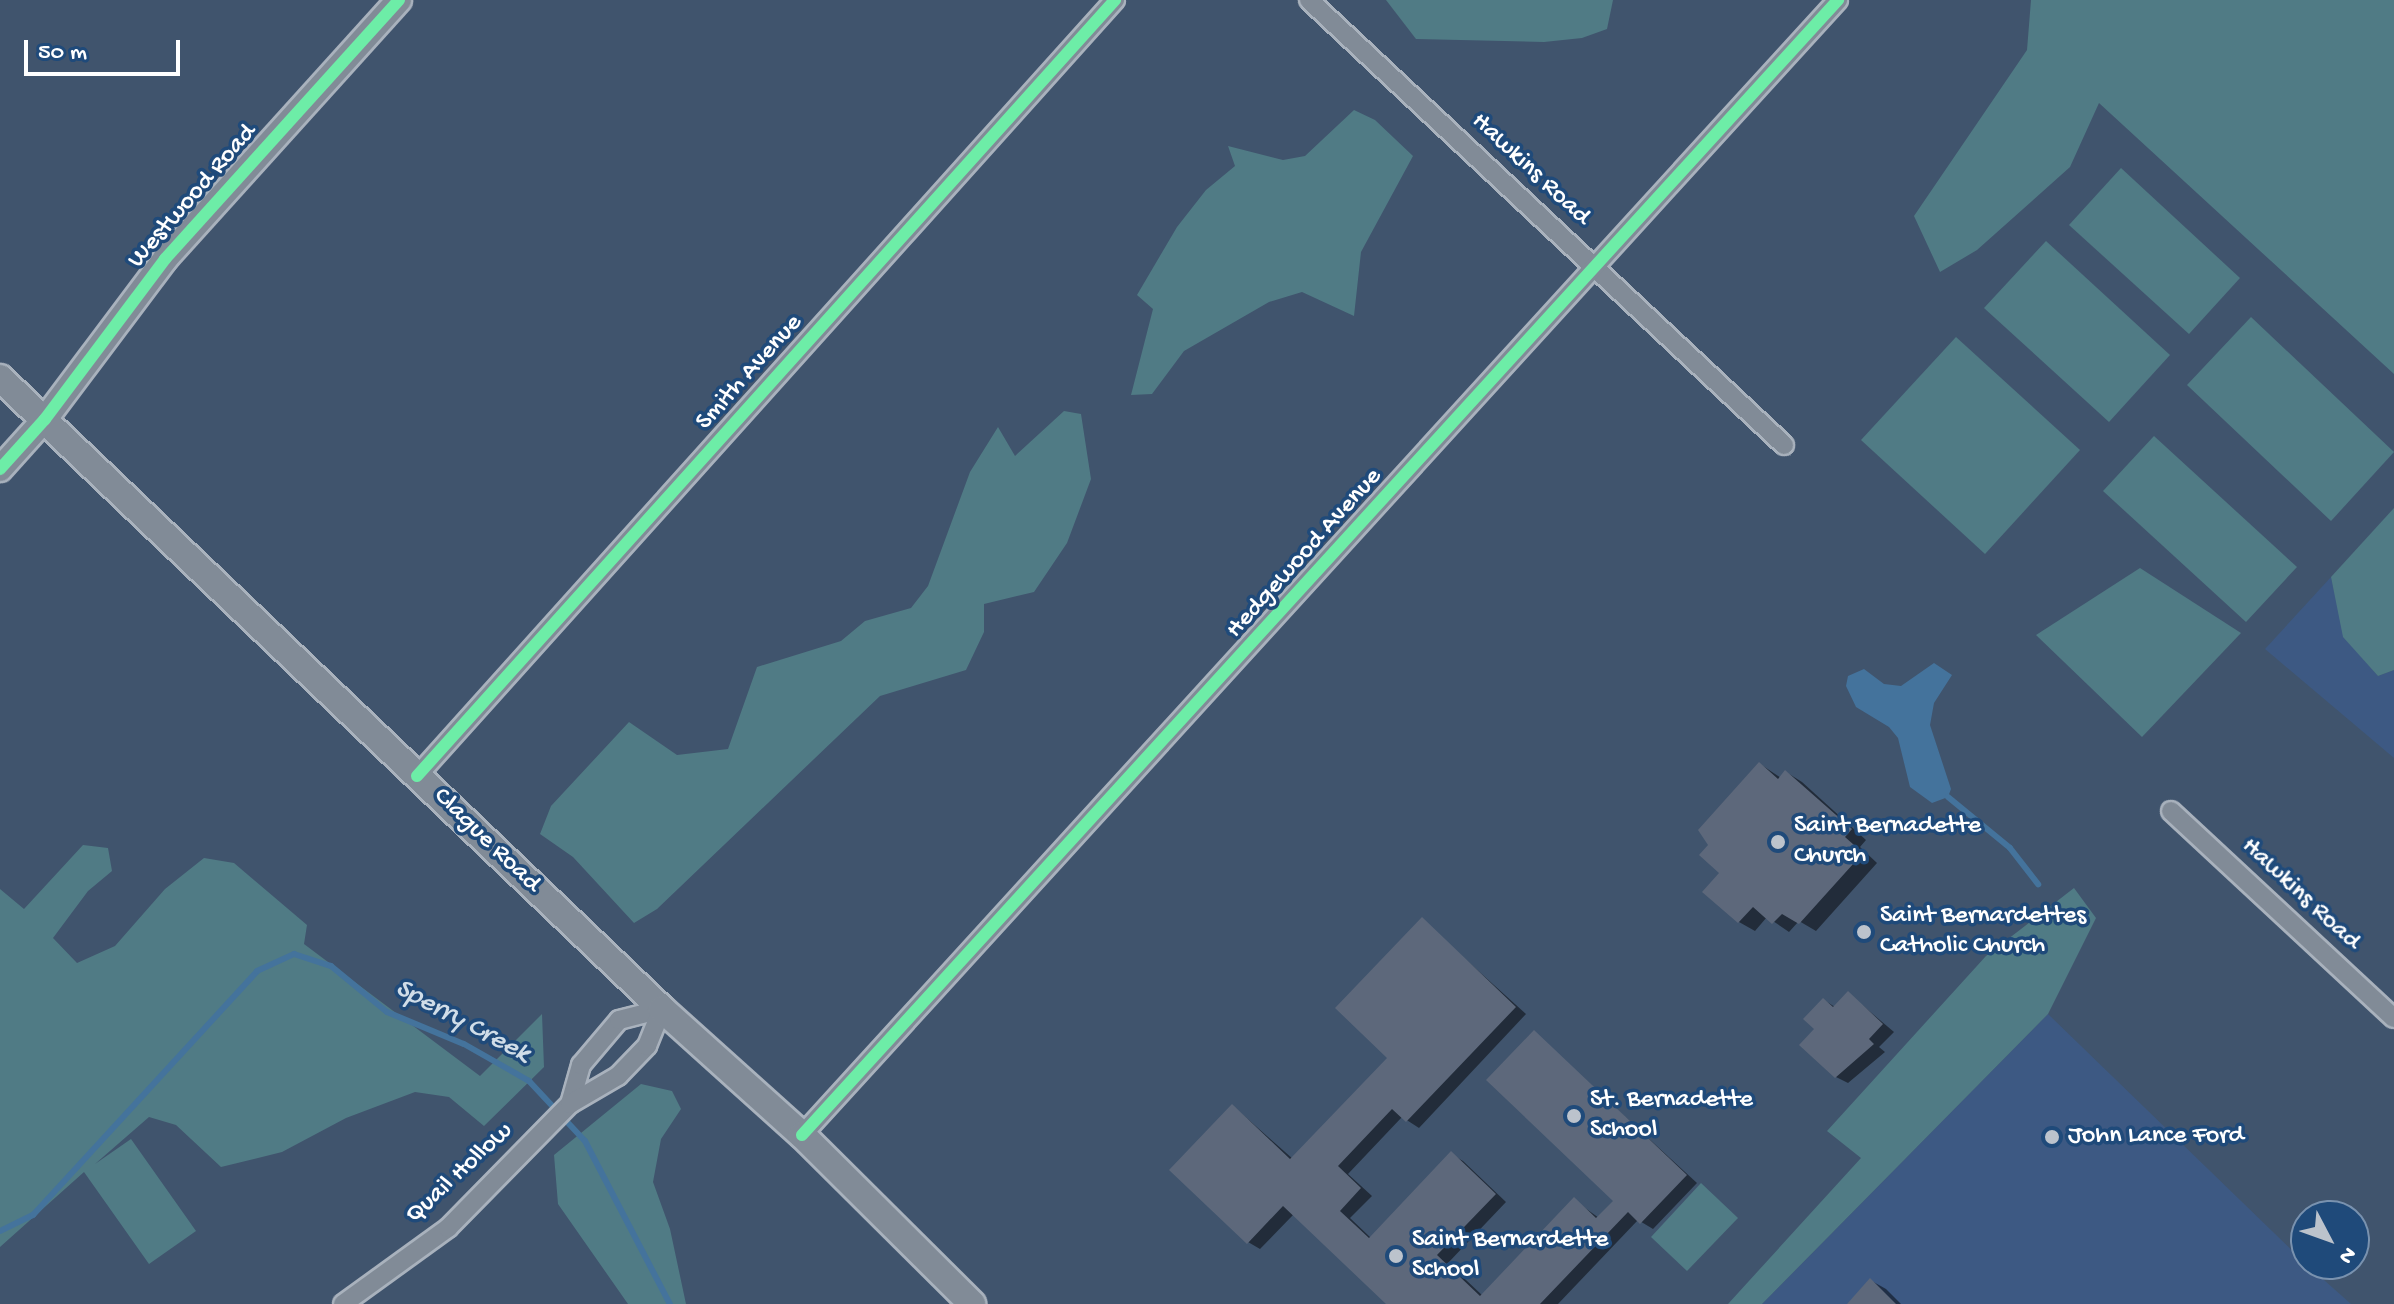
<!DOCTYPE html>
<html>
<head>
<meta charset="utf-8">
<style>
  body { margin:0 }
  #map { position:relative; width:2394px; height:1304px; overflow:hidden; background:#40546d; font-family:"Gochi Hand",sans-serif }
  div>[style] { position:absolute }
  .built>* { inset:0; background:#3d5983 }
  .green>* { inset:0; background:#507b85 }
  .water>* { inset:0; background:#44739c }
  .shadow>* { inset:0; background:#0007 }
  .stream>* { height:6px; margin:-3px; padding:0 3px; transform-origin:3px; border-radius:3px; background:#44739c }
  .building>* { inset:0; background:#5d687b }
  .roads { filter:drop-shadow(2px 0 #a9b2bd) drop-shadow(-2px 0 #a9b2bd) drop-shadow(0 2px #a9b2bd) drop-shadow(0 -2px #a9b2bd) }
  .minor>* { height:18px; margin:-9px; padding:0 9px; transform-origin:9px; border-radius:9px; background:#818b97 }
  .tertiary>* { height:24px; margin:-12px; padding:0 12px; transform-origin:12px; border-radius:12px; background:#818b97 }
  .secondary>* { height:26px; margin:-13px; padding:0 13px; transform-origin:13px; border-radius:13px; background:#818b97 }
  .cycleway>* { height:12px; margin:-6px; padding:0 6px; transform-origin:6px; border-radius:6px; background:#6deda7 }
  .dots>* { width:22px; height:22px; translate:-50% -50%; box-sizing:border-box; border:4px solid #1f4a7a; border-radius:50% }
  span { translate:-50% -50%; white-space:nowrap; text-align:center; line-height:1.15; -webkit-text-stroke:7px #1f4a7a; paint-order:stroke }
  .street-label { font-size:26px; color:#fff }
  .poi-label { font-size:26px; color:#fff }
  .left { translate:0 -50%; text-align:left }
  .water-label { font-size:28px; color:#d0dde8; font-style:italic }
  .north { position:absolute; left:2290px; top:1200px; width:80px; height:80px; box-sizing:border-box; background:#1f4a7a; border:2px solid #7992af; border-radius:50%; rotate:131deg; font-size:22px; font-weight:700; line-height:32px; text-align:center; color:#fff }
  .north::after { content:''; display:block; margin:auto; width:28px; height:36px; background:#bcc3cc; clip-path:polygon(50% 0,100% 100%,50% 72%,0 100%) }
  .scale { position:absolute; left:24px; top:40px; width:156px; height:36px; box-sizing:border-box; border:4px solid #fff; border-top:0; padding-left:10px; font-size:24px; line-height:28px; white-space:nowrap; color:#fff; -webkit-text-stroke:6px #1f4a7a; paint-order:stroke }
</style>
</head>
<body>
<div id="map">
  <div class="built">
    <i style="clip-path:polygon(2331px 577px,2344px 637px,2378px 676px,2394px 670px,2394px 758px,2265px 649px)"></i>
    <i style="clip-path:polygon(2048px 1014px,2306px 1264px,2351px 1304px,1762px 1304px)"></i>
  </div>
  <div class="green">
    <i style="clip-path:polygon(1386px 0,1613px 0,1607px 29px,1582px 38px,1544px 42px,1416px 39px)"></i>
    <i style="clip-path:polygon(2031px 0,2394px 0,2394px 374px,2099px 103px,2070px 167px,1977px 250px,1940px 272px,1914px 216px,2027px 50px)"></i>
    <i style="clip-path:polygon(1354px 110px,1375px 120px,1413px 156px,1361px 252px,1354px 316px,1302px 292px,1269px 302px,1184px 351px,1152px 394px,1131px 395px,1153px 309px,1137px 295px,1177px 227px,1206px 190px,1235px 166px,1228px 146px,1283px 160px,1305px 156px)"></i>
    <i style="clip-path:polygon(2121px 168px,2240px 278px,2189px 334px,2069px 225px)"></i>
    <i style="clip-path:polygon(2046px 241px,2170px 355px,2109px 422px,1984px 308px)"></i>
    <i style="clip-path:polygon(2251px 317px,2394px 452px,2331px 521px,2187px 385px)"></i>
    <i style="clip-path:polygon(1956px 337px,2080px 450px,1985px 554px,1861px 440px)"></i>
    <i style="clip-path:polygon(1064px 411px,1081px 414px,1091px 479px,1067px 543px,1034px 592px,984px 604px,984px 632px,966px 670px,880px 696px,657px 909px,634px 923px,573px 857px,540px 834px,551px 806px,629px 722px,677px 755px,728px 749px,757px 667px,841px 641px,865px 621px,911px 608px,928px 586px,970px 472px,998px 427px,1015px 456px)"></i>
    <i style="clip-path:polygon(2154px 436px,2297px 567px,2246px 622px,2103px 491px)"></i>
    <i style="clip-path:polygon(2394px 508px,2394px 670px,2378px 676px,2343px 637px,2331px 577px)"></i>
    <i style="clip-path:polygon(2140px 568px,2241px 633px,2142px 737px,2036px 635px)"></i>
    <i style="clip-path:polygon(83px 845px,108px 848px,112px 871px,88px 891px,53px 938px,77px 963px,115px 946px,165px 889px,204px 858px,234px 863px,307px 925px,304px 944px,480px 1076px,542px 1014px,544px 1067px,484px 1126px,449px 1097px,415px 1092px,346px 1118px,282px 1152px,221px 1167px,176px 1125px,149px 1117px,95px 1164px,131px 1139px,196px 1231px,149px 1264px,84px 1172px,0 1247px,0 889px,24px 909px)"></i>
    <i style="clip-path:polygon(2074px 888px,2096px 918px,2048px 1014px,1762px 1304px,1728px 1304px,1861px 1158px,1827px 1131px,1986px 956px)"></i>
    <i style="clip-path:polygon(641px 1084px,672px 1091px,681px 1109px,661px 1139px,653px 1182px,670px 1229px,686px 1304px,628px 1304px,558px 1204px,554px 1155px)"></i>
    <i style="clip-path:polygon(1701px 1183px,1738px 1218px,1687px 1271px,1651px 1237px)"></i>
  </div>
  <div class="water">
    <i style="clip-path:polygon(1934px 663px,1952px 675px,1934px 703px,1930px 725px,1951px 789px,1948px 797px,1932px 803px,1910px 787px,1898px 738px,1889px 727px,1856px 707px,1846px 686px,1848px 676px,1864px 669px,1884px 684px,1901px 686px)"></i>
  </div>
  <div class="shadow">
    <i style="clip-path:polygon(1760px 764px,1781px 778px,1786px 772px,1802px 782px,1866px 840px,1860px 847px,1877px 863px,1816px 931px,1799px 921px,1789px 932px,1767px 917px,1755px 931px,1739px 922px)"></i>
    <i style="clip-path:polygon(1422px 920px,1526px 1014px,1419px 1128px,1402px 1117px,1348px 1174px,1372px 1196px,1350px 1218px,1371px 1238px,1451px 1154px,1463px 1161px,1506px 1202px,1448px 1263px,1483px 1296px,1574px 1200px,1599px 1218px,1616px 1201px,1534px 1033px,1697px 1183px,1653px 1229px,1638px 1220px,1558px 1304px,1388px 1304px,1294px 1214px,1260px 1249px,1248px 1242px,1233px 1106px,1293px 1159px,1390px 1058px)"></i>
    <i style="clip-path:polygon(1848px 993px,1894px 1032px,1879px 1047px,1885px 1052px,1848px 1083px,1836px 1077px,1817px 1029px,1824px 1000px,1835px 1007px)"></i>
    <i style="clip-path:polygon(1870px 1280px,1886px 1289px,1901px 1304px,1850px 1304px)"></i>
  </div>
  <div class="stream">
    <i style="left:1948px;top:797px;width:80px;rotate:39.4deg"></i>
    <i style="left:2010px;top:848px;width:46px;rotate:52.1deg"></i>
    <i style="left:0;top:1231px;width:37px;rotate:-26deg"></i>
    <i style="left:33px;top:1215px;width:331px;rotate:-47.4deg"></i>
    <i style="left:257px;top:971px;width:41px;rotate:-24.7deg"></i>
    <i style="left:294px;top:954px;width:39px;rotate:18deg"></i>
    <i style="left:331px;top:966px;width:72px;rotate:39.4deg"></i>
    <i style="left:387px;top:1012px;width:83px;rotate:22.6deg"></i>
    <i style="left:464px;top:1044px;width:75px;rotate:29.6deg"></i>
    <i style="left:529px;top:1081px;width:82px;rotate:47deg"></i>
    <i style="left:585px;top:1141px;width:184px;rotate:62.5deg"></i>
  </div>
  <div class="building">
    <i style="clip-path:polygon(1759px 762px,1778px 779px,1785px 770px,1852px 829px,1845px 837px,1863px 853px,1799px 924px,1782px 914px,1772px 924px,1753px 907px,1738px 923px,1702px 892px,1719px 873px,1699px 855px,1708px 845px,1698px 830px)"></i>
    <i style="clip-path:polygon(1422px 917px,1516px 1007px,1406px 1122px,1392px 1109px,1338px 1166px,1361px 1188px,1340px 1211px,1369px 1238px,1451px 1151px,1496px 1194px,1437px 1255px,1480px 1296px,1574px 1197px,1596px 1218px,1613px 1201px,1486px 1080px,1534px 1030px,1687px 1175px,1640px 1224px,1628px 1212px,1540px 1304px,1386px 1304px,1283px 1206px,1247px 1244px,1169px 1170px,1232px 1104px,1290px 1159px,1387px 1058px,1335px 1008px)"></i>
    <i style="clip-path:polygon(1848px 991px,1883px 1024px,1869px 1039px,1874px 1044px,1835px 1078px,1799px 1045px,1814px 1029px,1803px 1019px,1823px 998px,1833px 1007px)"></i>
    <i style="clip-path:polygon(1870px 1278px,1896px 1304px,1847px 1304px)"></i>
  </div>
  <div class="roads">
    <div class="minor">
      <i style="left:1309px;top:0;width:651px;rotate:43.13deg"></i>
      <i style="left:417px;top:776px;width:1044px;rotate:-48.03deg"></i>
      <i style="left:2171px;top:811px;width:304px;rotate:42.9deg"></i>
      <i style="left:570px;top:1104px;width:41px;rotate:-74.2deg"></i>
      <i style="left:581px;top:1065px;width:59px;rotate:-49.8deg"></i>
      <i style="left:619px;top:1020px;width:44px;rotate:-14.3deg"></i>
      <i style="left:802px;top:1135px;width:1537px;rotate:-47.61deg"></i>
      <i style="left:343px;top:1304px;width:130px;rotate:-35.9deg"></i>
      <i style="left:448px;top:1228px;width:174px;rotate:-45.5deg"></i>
      <i style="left:570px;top:1104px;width:56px;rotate:-30.3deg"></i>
      <i style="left:618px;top:1076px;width:42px;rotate:-46deg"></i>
      <i style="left:647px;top:1046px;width:40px;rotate:-68deg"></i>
    </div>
    <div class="tertiary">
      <i style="left:0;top:469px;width:67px;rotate:-48deg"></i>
      <i style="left:45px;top:419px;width:200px;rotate:-53.1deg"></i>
      <i style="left:165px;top:259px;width:349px;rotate:-47.9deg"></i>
    </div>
    <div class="secondary">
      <i style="left:0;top:378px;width:915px;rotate:43.63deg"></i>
      <i style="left:662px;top:1009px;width:188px;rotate:42deg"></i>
      <i style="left:802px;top:1135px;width:240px;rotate:44.8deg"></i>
    </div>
  </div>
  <div class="cycleway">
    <i style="left:0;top:469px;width:67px;rotate:-48deg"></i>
    <i style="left:45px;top:419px;width:200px;rotate:-53.1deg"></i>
    <i style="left:165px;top:259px;width:349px;rotate:-47.9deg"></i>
    <i style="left:417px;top:776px;width:1044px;rotate:-48.03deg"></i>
    <i style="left:802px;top:1135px;width:1537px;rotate:-47.61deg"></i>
  </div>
  <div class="dots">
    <i style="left:1778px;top:842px;background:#bcc3cc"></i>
    <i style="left:1864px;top:932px;background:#bcc3cc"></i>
    <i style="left:1574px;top:1116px;background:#bcc3cc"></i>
    <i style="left:2052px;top:1137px;background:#bcc3cc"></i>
    <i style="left:1396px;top:1256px;background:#bcc3cc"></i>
  </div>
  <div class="street-label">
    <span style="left:1530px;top:170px;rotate:43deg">Hawkins Road</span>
    <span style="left:193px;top:197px;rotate:-49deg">Westwood Road</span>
    <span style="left:750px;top:373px;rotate:-48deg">Smith Avenue</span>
    <span style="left:1305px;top:554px;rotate:-48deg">Hedgewood Avenue</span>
    <span style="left:486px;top:841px;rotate:44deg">Clague Road</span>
    <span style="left:2300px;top:895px;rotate:43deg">Hawkins Road</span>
    <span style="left:460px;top:1174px;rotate:-43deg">Quail Hollow</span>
  </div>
  <div class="poi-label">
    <span class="left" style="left:1794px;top:842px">Saint Bernadette<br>Church</span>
    <span class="left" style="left:1880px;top:932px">Saint Bernardettes<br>Catholic Church</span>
    <span class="left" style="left:1590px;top:1116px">St. Bernadette<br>School</span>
    <span class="left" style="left:2068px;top:1137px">John Lance Ford</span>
    <span class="left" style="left:1412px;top:1256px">Saint Bernardette<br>School</span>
  </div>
  <div class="water-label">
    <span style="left:462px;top:1022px;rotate:28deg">Sperry Creek</span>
  </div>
  <div class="north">N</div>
  <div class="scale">50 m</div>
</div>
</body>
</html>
